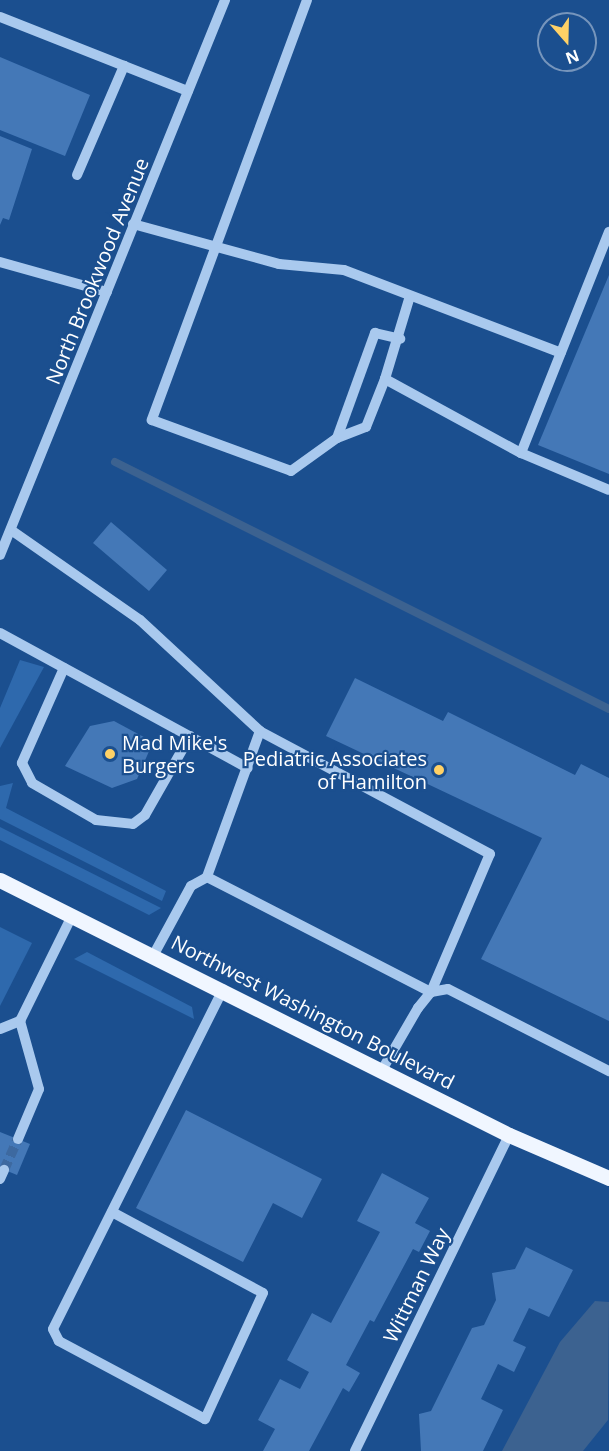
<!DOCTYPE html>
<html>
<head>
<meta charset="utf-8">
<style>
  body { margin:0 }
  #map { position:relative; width:609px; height:1451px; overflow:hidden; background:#1b4f8f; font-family:"Open Sans",sans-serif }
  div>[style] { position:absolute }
  .green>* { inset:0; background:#2e69ad }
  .water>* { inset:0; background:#3c6290 }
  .stream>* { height:8px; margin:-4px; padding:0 4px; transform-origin:4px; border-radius:4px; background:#3c6290 }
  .building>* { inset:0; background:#4478b7 }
  .minor-tunnel>* { height:10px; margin-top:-5px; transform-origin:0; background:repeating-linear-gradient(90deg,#3d69a0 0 10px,transparent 0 15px) }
  .minor>* { height:10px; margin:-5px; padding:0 5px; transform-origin:5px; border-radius:5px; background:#a9c9ee }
  .major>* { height:15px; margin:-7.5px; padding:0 7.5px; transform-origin:7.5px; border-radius:7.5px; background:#f0f6ff }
  .dots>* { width:16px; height:16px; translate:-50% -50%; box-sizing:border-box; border:3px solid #1b4f8f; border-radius:50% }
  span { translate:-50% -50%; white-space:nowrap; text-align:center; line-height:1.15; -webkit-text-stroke:4.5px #1b4f8f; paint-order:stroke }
  .street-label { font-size:20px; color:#fff }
  .poi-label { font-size:20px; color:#fff }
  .left { translate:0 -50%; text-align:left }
  .right { translate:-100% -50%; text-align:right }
  .north { position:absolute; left:537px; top:12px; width:60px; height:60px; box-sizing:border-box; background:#1b4f8f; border:2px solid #7695bc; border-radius:50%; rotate:160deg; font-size:16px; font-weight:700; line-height:24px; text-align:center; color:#fff }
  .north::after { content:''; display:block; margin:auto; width:21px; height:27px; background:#ffd166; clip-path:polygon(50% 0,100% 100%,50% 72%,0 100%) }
</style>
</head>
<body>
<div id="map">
  <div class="green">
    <i style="clip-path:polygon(20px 660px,44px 667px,0 748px,0 708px)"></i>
    <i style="clip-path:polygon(13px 783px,6px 808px,166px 891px,162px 901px,0 819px,0 786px)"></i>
    <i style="clip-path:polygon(0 827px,161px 908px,149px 915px,0 840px)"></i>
    <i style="clip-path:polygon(0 927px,32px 943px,0 1006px)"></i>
    <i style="clip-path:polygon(87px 952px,192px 1007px,194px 1019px,74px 959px)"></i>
  </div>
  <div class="water">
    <i style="clip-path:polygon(595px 1301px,609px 1302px,608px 1420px,583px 1451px,502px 1451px,560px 1342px)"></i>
  </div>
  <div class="stream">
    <i style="left:115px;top:462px;width:552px;rotate:26.57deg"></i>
  </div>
  <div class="building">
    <i style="clip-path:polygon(0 57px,90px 95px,65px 156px,0 130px)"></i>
    <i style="clip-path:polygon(0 136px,32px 149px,9px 220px,3px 218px,0 225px)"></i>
    <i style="clip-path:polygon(609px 275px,609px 474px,538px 445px)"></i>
    <i style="clip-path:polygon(111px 522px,167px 570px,149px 591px,93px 543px)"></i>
    <i style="clip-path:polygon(355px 678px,443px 721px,448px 712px,575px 775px,581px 764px,609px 778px,609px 1021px,481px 959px,542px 838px,326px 736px)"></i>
    <i style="clip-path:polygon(114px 721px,153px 742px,137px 779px,112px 788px,65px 766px,90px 726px)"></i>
    <i style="clip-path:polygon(186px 1110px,322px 1179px,302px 1218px,273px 1203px,243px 1262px,136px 1208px)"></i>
    <i style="clip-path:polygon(0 1132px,30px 1144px,17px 1175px,0 1168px)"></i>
    <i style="clip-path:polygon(382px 1173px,429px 1198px,415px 1223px,430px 1231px,419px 1252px,413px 1249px,374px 1322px,370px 1320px,346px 1365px,360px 1373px,349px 1392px,343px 1388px,309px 1451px,263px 1451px,275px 1429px,258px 1420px,280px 1379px,300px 1389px,309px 1372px,287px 1360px,312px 1313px,331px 1323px,380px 1232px,357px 1221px)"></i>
    <i style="clip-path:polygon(526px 1247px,573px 1270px,549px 1317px,529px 1308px,513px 1341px,526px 1347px,514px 1372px,498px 1364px,481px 1399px,503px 1410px,483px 1451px,421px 1451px,419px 1414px,431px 1411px,472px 1328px,484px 1325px,496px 1300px,492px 1273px,515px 1269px)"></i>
  </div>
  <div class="minor-tunnel">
    <i style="left:4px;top:1170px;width:34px;rotate:-66deg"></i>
  </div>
  <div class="minor">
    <i style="left:307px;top:0;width:448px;rotate:110.3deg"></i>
    <i style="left:152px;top:420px;width:148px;rotate:20.1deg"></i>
    <i style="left:291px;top:471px;width:57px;rotate:-35.7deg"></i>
    <i style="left:337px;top:438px;width:112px;rotate:-70.1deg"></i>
    <i style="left:375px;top:333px;width:26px;rotate:13deg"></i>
    <i style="left:0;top:17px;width:202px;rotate:21.5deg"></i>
    <i style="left:77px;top:175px;width:119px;rotate:-66.7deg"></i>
    <i style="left:133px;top:224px;width:151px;rotate:15.3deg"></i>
    <i style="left:279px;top:264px;width:65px;rotate:5.3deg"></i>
    <i style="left:344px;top:270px;width:232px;rotate:20.9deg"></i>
    <i style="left:0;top:262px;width:111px;rotate:15.7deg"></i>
    <i style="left:410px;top:296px;width:87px;rotate:106.8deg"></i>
    <i style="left:385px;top:379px;width:155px;rotate:28.6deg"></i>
    <i style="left:521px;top:453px;width:95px;rotate:22.8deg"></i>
    <i style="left:337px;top:438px;width:31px;rotate:-21deg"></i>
    <i style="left:366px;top:427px;width:52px;rotate:-68.4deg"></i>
    <i style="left:521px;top:453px;width:238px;rotate:-68.3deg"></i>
    <i style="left:11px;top:530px;width:157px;rotate:34.9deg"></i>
    <i style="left:140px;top:620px;width:163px;rotate:42.8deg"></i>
    <i style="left:260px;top:731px;width:155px;rotate:110deg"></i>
    <i style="left:0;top:555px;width:599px;rotate:-67.93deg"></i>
    <i style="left:0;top:633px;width:282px;rotate:28.6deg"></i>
    <i style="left:64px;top:668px;width:104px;rotate:113.9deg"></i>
    <i style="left:22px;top:763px;width:22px;rotate:63deg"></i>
    <i style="left:32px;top:783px;width:74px;rotate:30deg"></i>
    <i style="left:96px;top:820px;width:37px;rotate:6deg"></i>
    <i style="left:133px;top:824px;width:15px;rotate:-37deg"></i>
    <i style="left:145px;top:815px;width:91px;rotate:-60.3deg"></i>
    <i style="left:153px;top:956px;width:80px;rotate:-61.5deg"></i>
    <i style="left:191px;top:886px;width:18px;rotate:-29deg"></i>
    <i style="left:207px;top:877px;width:252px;rotate:27.2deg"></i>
    <i style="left:431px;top:992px;width:150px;rotate:-66.9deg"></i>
    <i style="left:490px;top:854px;width:261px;rotate:-151.9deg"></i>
    <i style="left:0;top:1029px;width:22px;rotate:-22deg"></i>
    <i style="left:20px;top:1021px;width:117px;rotate:-63.7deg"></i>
    <i style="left:382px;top:1070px;width:72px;rotate:-59.9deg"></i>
    <i style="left:418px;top:1008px;width:21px;rotate:-51deg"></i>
    <i style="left:431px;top:992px;width:17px;rotate:-10deg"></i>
    <i style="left:448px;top:989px;width:181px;rotate:27deg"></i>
    <i style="left:18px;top:1139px;width:54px;rotate:-67.2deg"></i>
    <i style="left:39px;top:1089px;width:71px;rotate:-105.6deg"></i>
    <i style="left:0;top:1179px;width:10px;rotate:-66deg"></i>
    <i style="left:112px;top:1212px;width:171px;rotate:28.2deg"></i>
    <i style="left:263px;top:1293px;width:139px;rotate:114.7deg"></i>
    <i style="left:205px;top:1419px;width:166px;rotate:-151.9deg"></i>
    <i style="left:59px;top:1341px;width:13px;rotate:-117deg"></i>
    <i style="left:53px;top:1329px;width:380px;rotate:-63.4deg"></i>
    <i style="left:355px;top:1451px;width:352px;rotate:-64deg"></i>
  </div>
  <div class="major">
    <i style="left:0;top:880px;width:569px;rotate:26.61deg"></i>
    <i style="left:509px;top:1135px;width:109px;rotate:23.3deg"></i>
  </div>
  <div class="dots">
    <i style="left:110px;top:754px;background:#ffd166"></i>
    <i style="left:439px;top:770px;background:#ffd166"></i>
  </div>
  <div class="street-label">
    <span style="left:97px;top:271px;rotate:-68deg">North Brookwood Avenue</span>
    <span style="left:313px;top:1012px;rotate:27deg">Northwest Washington Boulevard</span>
    <span style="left:416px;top:1285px;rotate:-64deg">Wittman Way</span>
  </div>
  <div class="poi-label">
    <span class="left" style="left:122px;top:754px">Mad Mike's<br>Burgers</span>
    <span class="right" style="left:427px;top:770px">Pediatric Associates<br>of Hamilton</span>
  </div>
  <div class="north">N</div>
</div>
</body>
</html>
